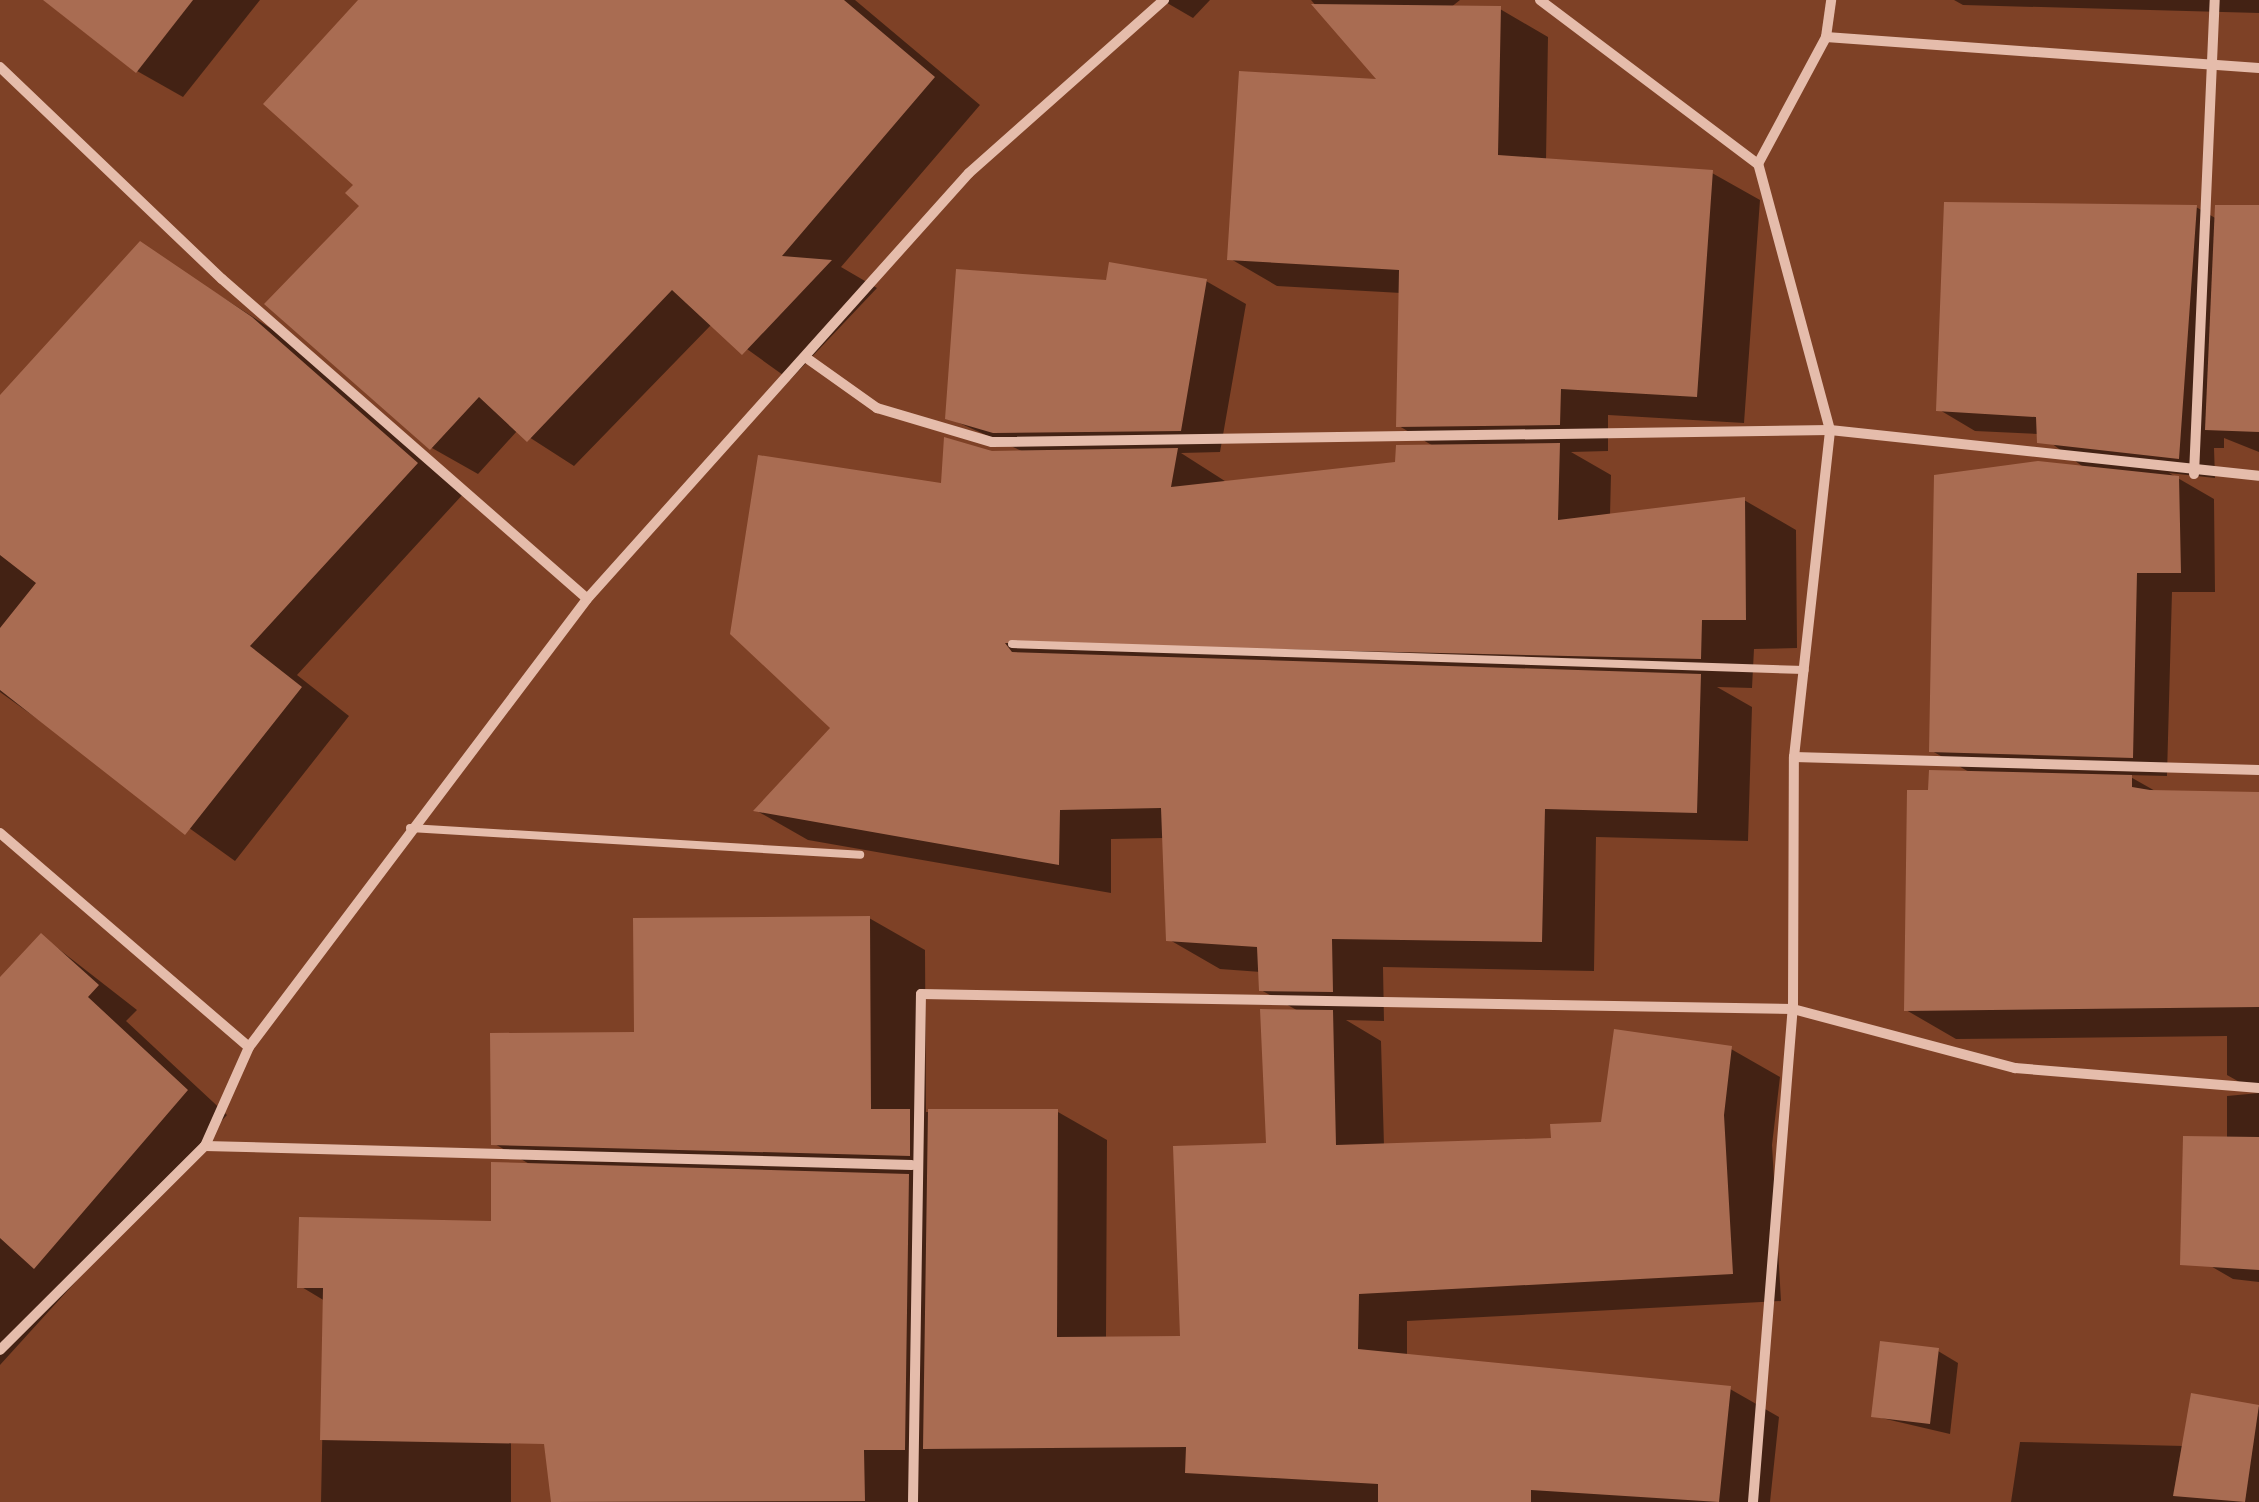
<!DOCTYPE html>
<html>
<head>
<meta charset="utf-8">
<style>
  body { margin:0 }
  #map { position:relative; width:2259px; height:1502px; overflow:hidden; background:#7e4126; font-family:"Nunito Sans",sans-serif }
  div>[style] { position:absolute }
  .shadow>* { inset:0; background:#0007 }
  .building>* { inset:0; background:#a96c52 }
  .lane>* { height:8px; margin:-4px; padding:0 4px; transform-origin:4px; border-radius:4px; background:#e5bcab }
  .street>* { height:10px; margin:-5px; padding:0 5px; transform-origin:5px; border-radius:5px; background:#e5bcab }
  span { translate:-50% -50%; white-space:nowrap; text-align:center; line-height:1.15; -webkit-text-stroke:9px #7e4126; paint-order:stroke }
</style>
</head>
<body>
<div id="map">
  <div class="shadow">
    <i style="clip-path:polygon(62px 0,260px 0,183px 97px,137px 71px)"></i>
    <i style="clip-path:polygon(361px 0,855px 0,980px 105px,841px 267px,877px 288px,790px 380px,712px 324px,574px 466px,518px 430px,478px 474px,432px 448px,356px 185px)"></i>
    <i style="clip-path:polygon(1162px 0,1210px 0,1193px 18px)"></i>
    <i style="clip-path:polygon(1311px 0,1460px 0,1450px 8px,1500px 9px,1548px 37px,1546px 161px,1712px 173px,1760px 200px,1744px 423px,1608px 415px,1608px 451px,1571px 452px,1611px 475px,1610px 516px,1744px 500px,1796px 530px,1797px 648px,1754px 649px,1752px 688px,1717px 687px,1752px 707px,1748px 841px,1596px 837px,1594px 971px,1383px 967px,1384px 1021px,1346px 1020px,1381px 1041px,1384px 1146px,1554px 1141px,1603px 1124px,1731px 1049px,1780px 1077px,1772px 1145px,1781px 1301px,1407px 1321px,1407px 1357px,1730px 1389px,1779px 1417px,1770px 1502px,554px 1502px,527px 1306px,511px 1307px,511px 1502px,321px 1502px,325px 1301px,300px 1286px,494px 1224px,533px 1166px,493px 1143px,637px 1035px,869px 918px,925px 950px,926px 1112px,1058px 1112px,1107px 1140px,1106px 1339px,1183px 1339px,1268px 1146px,1300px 1012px,1261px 990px,1261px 972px,1220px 969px,1168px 939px,1164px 838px,1111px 839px,1111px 893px,808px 840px,757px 811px,834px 728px,943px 486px,991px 453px,1024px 452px,948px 418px,1108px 283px,1206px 281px,1246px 304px,1220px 452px,1181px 453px,1228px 483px,1398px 464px,1435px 447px,1399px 426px,1401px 293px,1277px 286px,1229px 258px,1382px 82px)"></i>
    <i style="clip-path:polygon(1954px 0,2259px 0,2259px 13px,1963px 5px)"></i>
    <i style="clip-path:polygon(2196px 207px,2217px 219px,2259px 208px,2259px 452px,2224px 438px,2224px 448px,2214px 448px,2215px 478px,2169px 473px,2214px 499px,2215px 592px,2172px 592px,2167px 776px,2127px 775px,2157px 792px,2259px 794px,2259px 1282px,2233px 1279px,2183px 1250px,2227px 1139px,2227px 1096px,2259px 1093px,2227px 1075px,2227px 1036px,1956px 1039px,1906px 1010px,1931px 792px,1971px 773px,1932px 751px,2086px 469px,2039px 434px,1975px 431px,1938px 409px)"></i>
    <i style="clip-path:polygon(140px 244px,301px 348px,465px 492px,297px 675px,349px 716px,235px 861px,0 692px,0 399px)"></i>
    <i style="clip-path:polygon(42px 936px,137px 1010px,126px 1021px,227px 1115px,0 1365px,0 981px)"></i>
    <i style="clip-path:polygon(1938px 1351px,1958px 1363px,1950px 1434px,1873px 1416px)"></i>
    <i style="clip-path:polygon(2193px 1396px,2259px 1407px,2259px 1502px,2011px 1502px,2020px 1442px,2184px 1446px)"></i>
  </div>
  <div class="building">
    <i style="clip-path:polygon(43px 0,193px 0,136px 73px)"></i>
    <i style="clip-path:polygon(358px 0,844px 0,935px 77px,782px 256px,832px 260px,742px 355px,672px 290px,527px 442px,479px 397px,430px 450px,264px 304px,359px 206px,345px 193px,353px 185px,263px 104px)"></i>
    <i style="clip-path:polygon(1311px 4px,1501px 6px,1498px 155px,1713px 170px,1697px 397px,1561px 389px,1560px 425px,1396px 427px,1399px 270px,1227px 260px,1239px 71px,1376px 79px)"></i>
    <i style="clip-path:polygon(1944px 202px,2197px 205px,2179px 459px,2037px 443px,2036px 417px,1936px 411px)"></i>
    <i style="clip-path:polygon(2215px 205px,2259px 205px,2259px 432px,2205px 430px)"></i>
    <i style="clip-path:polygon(140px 241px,252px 317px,418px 463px,250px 646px,302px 687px,185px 835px,0 690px,0 628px,36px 583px,0 555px,0 395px)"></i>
    <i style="clip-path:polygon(1109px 262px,1207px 279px,1181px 431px,993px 433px,945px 419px,956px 269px,1106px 280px)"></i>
    <i style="clip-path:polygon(944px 437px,992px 451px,1178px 448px,1171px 487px,1395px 462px,1396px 445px,1560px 443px,1558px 520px,1745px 497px,1746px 620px,1702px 620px,1701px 659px,1005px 643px,1012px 652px,1701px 674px,1697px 813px,1545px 809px,1542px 942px,1332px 939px,1333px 992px,1259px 991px,1257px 947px,1166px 941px,1161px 808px,1060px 810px,1059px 865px,753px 811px,830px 728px,730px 634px,758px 455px,941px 483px)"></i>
    <i style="clip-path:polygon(2038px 461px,2179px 476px,2181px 573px,2137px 573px,2133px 758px,1929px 752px,1934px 475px)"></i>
    <i style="clip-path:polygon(1929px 770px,2132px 775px,2132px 787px,2150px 790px,2259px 792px,2259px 1007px,1904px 1011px,1907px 790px,1928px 790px)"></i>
    <i style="clip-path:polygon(870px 916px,871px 1109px,910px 1109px,910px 1156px,491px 1145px,490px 1033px,634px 1032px,633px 918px)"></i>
    <i style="clip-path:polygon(41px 933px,99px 985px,88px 997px,188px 1090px,34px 1269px,0 1238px,0 977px)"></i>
    <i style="clip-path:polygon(1260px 1009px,1333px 1010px,1336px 1145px,1551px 1138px,1550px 1124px,1601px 1122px,1614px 1029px,1732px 1046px,1724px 1115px,1733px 1274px,1359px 1294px,1358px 1349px,1731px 1386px,1719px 1502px,1531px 1490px,1531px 1502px,1378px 1502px,1378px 1484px,1185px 1473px,1186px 1447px,923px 1449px,928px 1109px,1058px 1109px,1057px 1337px,1180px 1336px,1173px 1146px,1266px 1143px)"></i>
    <i style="clip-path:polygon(2183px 1136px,2259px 1137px,2259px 1270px,2180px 1265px)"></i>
    <i style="clip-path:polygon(491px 1162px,909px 1174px,905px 1450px,864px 1450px,865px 1501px,551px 1502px,544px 1444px,320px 1440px,323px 1288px,297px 1288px,299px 1217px,491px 1221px)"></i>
    <i style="clip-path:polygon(1880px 1341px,1939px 1348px,1930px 1424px,1871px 1417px)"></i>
    <i style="clip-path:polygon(2191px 1393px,2259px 1405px,2245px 1502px,2173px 1496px)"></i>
  </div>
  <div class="lane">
    <i style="left:1012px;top:644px;width:793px;rotate:1.88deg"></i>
    <i style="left:410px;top:828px;width:451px;rotate:3.4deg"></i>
  </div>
  <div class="street">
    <i style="left:1540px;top:0;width:273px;rotate:37deg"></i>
    <i style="left:1826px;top:37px;width:434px;rotate:4.1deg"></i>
    <i style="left:0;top:67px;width:307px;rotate:43.7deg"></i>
    <i style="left:222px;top:279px;width:485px;rotate:41.2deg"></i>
    <i style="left:808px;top:359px;width:85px;rotate:35.4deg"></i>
    <i style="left:877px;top:408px;width:120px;rotate:16.5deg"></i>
    <i style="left:992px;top:442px;width:838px;rotate:-0.82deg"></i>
    <i style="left:1830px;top:430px;width:431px;rotate:6.1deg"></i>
    <i style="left:2194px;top:474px;width:474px;rotate:-87.5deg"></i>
    <i style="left:1794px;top:757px;width:465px;rotate:1.6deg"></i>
    <i style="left:0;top:833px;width:328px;rotate:40.7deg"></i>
    <i style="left:205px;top:1146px;width:707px;rotate:1.54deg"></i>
    <i style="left:0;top:1350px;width:289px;rotate:-44.9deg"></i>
    <i style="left:205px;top:1146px;width:108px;rotate:-66deg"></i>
    <i style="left:249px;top:1047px;width:561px;rotate:-52.97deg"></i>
    <i style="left:587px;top:599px;width:572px;rotate:-48.12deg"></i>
    <i style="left:969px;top:173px;width:261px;rotate:-41.6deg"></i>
    <i style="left:913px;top:1502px;width:508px;rotate:-89.1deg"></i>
    <i style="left:921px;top:994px;width:872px;rotate:0.99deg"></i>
    <i style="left:1793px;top:1009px;width:230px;rotate:14.9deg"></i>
    <i style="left:2015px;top:1068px;width:245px;rotate:4.7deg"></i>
    <i style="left:1753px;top:1502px;width:495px;rotate:-85.4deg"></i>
    <i style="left:1793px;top:1009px;width:252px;rotate:-89.8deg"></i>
    <i style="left:1794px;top:757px;width:329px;rotate:-83.7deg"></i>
    <i style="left:1830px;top:430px;width:276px;rotate:-105.1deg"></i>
    <i style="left:1758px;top:164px;width:144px;rotate:-61.8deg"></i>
    <i style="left:1826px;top:37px;width:37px;rotate:-82deg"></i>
  </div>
</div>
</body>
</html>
